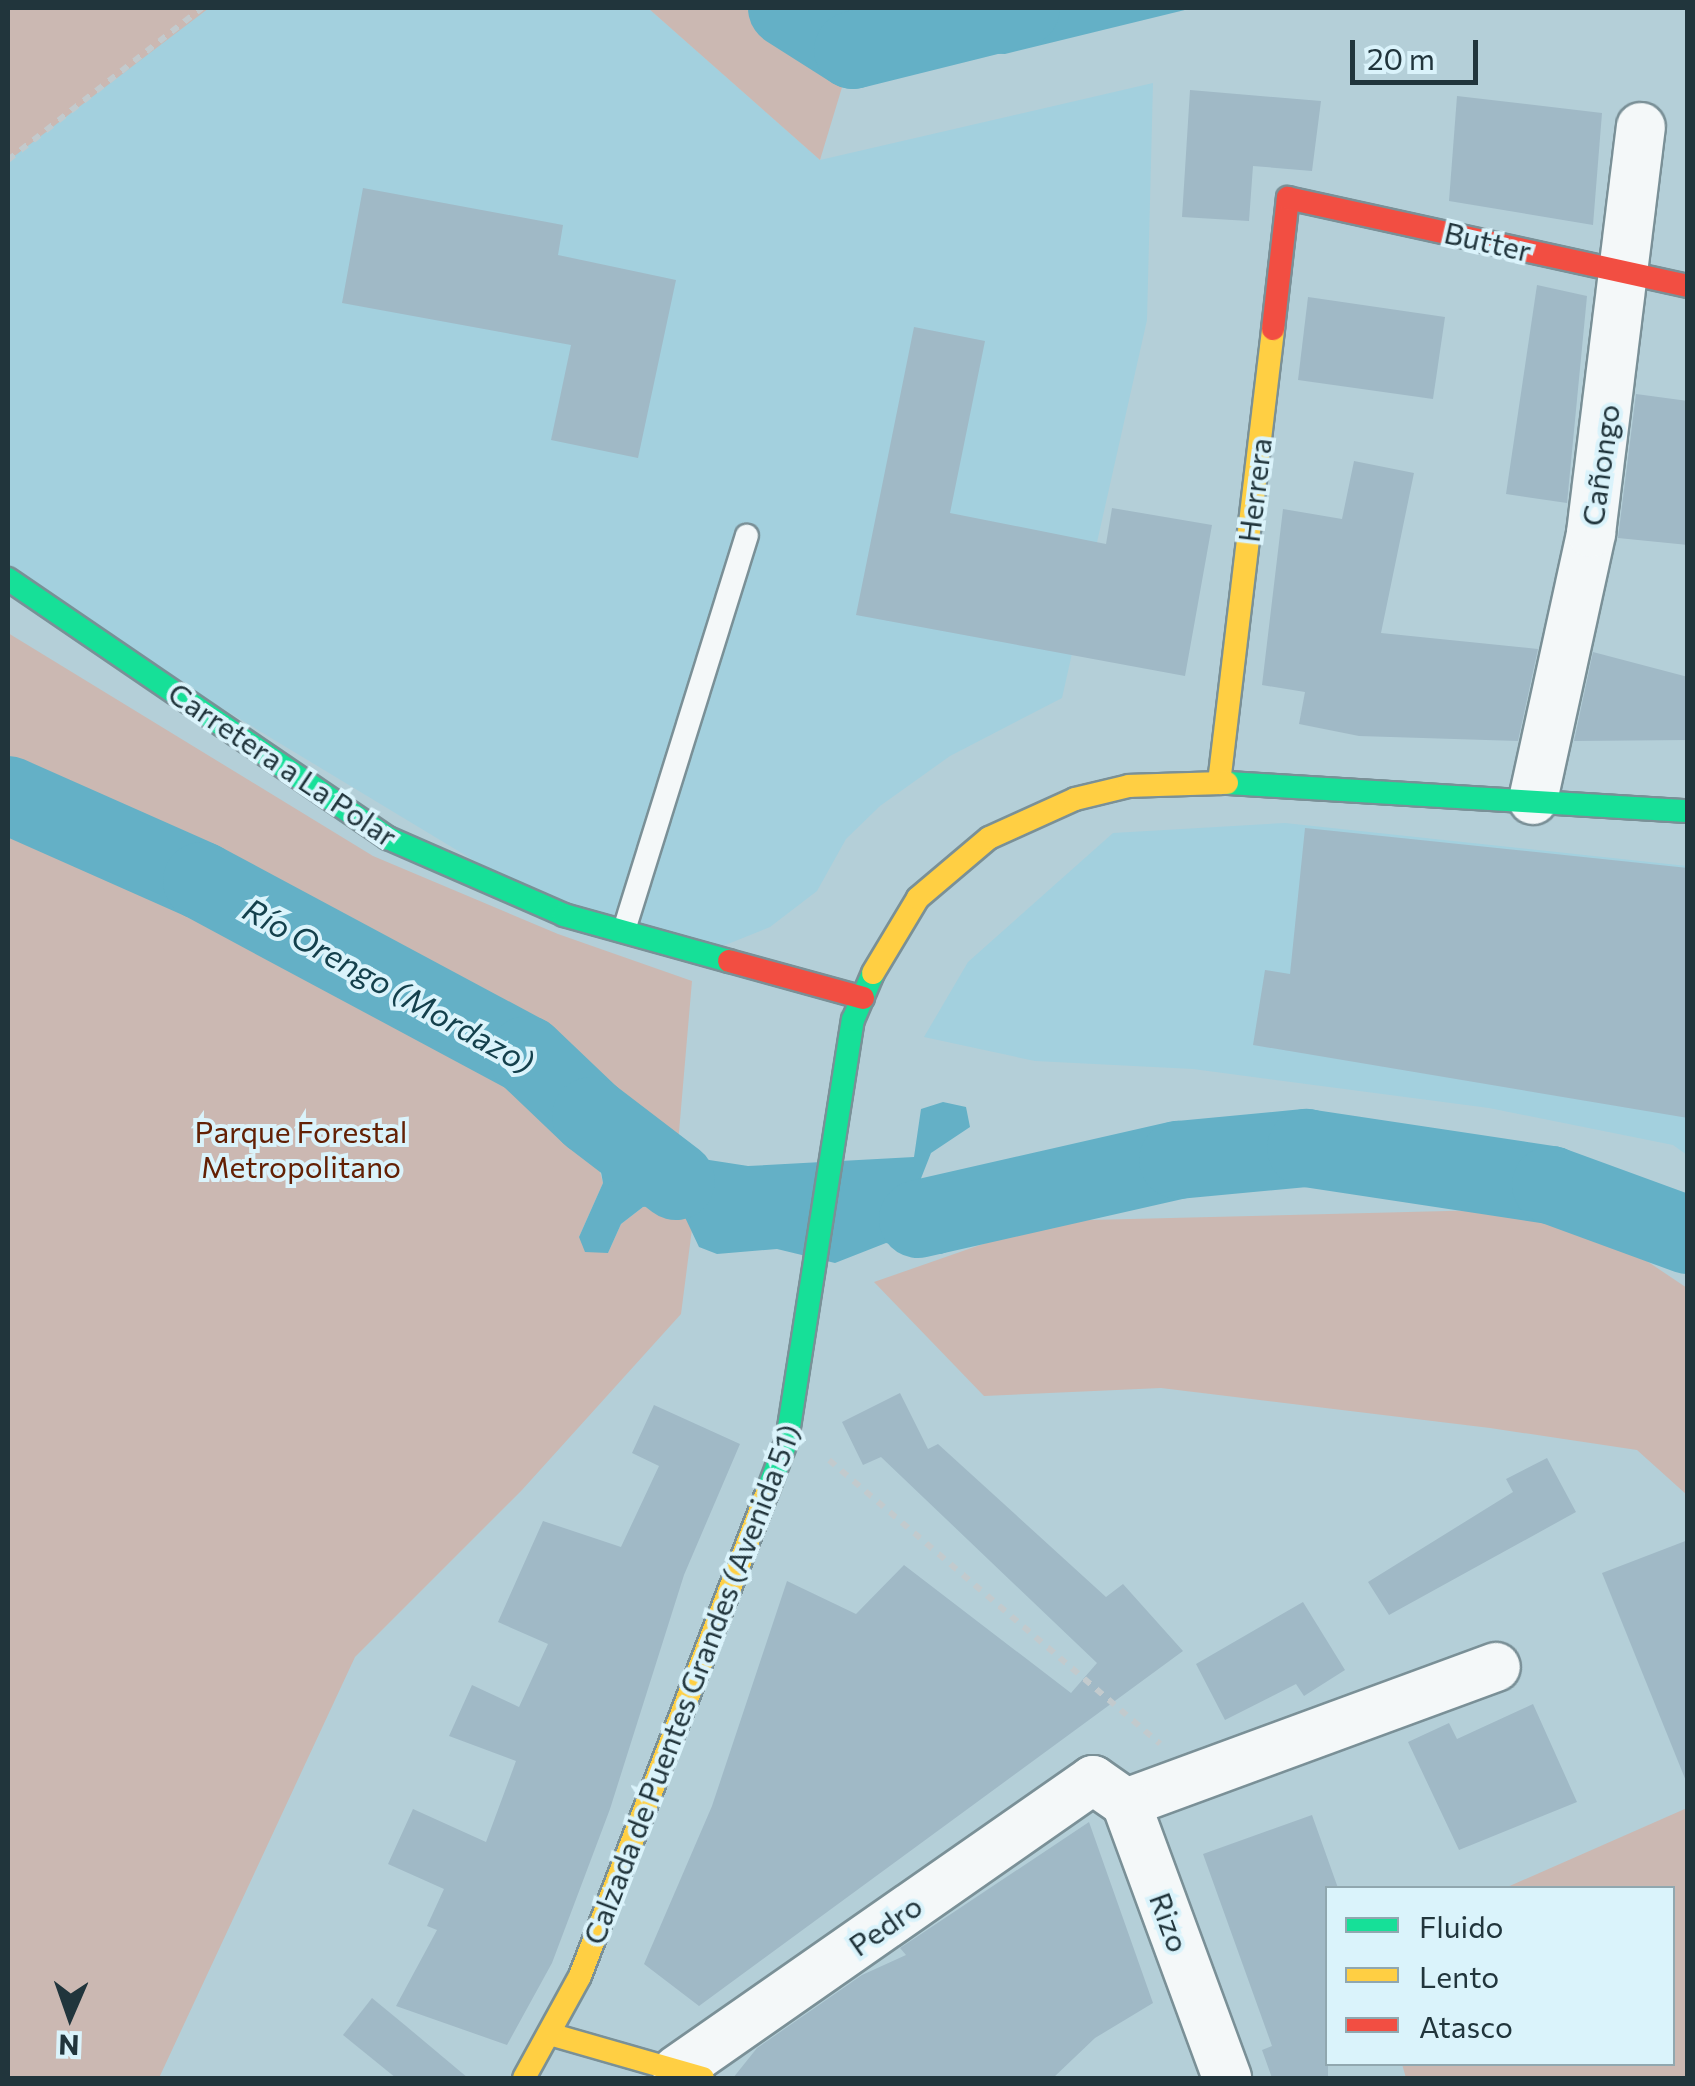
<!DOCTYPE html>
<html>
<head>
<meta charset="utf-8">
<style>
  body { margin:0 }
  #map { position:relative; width:1695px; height:2086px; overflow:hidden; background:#b4cfd8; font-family:Commissioner,sans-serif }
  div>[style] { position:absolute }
  .built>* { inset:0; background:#a3d0de }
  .green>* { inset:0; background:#cbb8b2 }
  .water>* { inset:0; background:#64b0c6 }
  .river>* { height:78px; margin:-39px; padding:0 39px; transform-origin:39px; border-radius:39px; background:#64b0c6 }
  .building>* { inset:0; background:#a0b9c6 }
  .path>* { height:6px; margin-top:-3px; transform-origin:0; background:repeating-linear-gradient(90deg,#c2cacd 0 8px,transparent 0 16px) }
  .roads { filter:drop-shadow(2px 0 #7a9097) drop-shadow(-2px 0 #7a9097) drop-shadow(0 2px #7a9097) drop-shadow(0 -2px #7a9097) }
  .lane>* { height:22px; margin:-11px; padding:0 11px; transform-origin:11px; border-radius:11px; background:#f4f8f9 }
  .street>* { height:48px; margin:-24px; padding:0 24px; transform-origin:24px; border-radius:24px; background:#f4f8f9 }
  .fast>* { height:22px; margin:-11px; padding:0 11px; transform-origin:11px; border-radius:11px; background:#16e098 }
  .slow>* { height:22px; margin:-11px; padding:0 11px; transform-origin:11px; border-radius:11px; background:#ffcf43 }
  .jam>* { height:22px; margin:-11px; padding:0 11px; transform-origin:11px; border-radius:11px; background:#f24e42 }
  span { translate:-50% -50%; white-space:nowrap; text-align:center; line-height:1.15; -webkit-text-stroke:8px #daf3fb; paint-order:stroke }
  .street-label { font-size:30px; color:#21353c }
  .park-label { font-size:30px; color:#632004 }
  .water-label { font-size:32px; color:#14404c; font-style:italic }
  .frame { position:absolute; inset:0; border:10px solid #21353c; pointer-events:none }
  .legend { position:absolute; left:1325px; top:1886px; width:350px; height:180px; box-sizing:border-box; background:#daf3fb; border:2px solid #90a7af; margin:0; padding:12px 18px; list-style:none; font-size:30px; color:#21353c }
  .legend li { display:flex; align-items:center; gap:20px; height:50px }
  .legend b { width:50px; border:2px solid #90a7af }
  .north { position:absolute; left:20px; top:1966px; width:100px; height:100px; -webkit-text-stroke:8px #daf3fb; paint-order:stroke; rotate:182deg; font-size:28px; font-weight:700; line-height:40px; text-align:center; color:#21353c }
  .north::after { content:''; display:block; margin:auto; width:35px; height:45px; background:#21353c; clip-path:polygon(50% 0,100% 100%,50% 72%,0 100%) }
  .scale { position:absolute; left:1350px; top:40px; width:128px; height:45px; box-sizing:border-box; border:5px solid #21353c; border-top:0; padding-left:12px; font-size:30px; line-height:35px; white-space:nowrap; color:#21353c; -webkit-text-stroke:8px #daf3fb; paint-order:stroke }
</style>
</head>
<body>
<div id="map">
  <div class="built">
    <i style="clip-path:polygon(202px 8px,648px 8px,820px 160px,1153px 83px,1147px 320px,1062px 698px,950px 756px,880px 806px,846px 839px,817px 891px,770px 927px,708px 952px,564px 915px,8px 579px,8px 160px)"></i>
    <i style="clip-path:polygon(1285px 823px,1687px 866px,1687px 1155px,1673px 1145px,1489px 1108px,1193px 1069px,1035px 1061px,924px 1037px,968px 962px,1113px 833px)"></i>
  </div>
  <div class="green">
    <i style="clip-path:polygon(8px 8px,209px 8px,8px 161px)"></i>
    <i style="clip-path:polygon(648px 8px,911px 8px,853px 51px,820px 160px)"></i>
    <i style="clip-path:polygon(8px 633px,373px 856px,558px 934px,692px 981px,677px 1155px,646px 1144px,594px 1149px,603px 1183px,579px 1237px,608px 1253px,621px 1224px,643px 1207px,669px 1204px,682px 1211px,692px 1229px,681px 1314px,522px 1490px,355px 1657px,159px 2078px,8px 2078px)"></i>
    <i style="clip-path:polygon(1568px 1208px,1687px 1288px,1687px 1495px,1637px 1450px,1490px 1428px,1161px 1388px,984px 1396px,874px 1282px,1049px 1221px)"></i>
    <i style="clip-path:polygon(1687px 1808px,1687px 2078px,1406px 2078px,1402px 2064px,1672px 2064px,1672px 1888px,1505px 1888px)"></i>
  </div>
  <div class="water">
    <i style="clip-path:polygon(911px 8px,1193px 8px,1005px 54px,853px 50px)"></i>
    <i style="clip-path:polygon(943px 1102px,966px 1107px,970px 1127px,931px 1153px,920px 1181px,926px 1190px,946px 1183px,965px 1193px,985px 1190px,1011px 1173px,1028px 1223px,941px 1254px,886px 1243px,835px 1263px,777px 1249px,717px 1254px,699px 1247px,682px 1211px,669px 1204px,643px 1207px,621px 1224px,608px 1253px,585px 1252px,579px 1237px,603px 1183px,591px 1116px,677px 1155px,748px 1166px,914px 1157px,921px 1109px)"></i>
  </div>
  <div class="river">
    <i style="left:787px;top:8px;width:78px;rotate:32.5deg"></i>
    <i style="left:853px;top:50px;width:173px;rotate:-14deg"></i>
    <i style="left:8px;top:795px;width:212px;rotate:23.9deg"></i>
    <i style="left:202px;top:881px;width:369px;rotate:28.2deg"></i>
    <i style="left:527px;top:1055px;width:88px;rotate:43.6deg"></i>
    <i style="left:591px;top:1116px;width:107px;rotate:37.4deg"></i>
    <i style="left:918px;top:1219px;width:267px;rotate:-12.8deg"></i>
    <i style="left:1178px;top:1160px;width:129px;rotate:-5.4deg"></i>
    <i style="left:1306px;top:1148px;width:248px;rotate:8.6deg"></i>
    <i style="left:1551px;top:1185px;width:146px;rotate:20.1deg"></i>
  </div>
  <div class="building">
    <i style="clip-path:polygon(1190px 90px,1321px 101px,1312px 171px,1253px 166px,1249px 221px,1182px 217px)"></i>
    <i style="clip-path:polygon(1457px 96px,1602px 113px,1593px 225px,1449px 201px)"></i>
    <i style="clip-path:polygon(363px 188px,563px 225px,558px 255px,676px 280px,638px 458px,551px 440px,571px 345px,342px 303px)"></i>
    <i style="clip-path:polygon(1537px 285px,1587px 296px,1567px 503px,1506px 494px)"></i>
    <i style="clip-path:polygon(1308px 297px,1445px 317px,1433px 399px,1298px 380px)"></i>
    <i style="clip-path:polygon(914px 327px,985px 341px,950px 513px,1106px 544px,1112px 508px,1212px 525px,1185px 676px,856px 615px)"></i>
    <i style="clip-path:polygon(1636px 394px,1688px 401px,1688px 545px,1618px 538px)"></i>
    <i style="clip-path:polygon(1354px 461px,1414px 473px,1381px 633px,1538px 649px,1518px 741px,1359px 736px,1299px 724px,1305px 692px,1262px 685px,1283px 509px,1342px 519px)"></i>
    <i style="clip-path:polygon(1593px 652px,1688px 677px,1688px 740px,1574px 741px)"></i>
    <i style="clip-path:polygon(1305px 828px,1688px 868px,1688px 1118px,1253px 1045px,1265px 970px,1290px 974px)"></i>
    <i style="clip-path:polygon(900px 1393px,928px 1449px,938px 1444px,1106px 1597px,1123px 1584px,1183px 1651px,699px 2006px,644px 1964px,712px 1806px,787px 1581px,856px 1614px,904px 1565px,1071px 1693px,1097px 1663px,881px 1457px,863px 1465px,842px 1422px)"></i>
    <i style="clip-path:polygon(654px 1405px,740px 1444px,684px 1575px,610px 1809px,552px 1963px,507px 2045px,396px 2006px,437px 1930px,427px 1926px,444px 1889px,388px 1864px,413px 1809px,486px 1842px,516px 1761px,449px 1736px,472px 1685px,519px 1707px,548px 1644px,498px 1622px,543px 1521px,621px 1547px,659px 1466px,632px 1453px)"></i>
    <i style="clip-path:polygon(1547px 1458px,1576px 1512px,1389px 1615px,1368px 1582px,1513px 1492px,1506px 1479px)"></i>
    <i style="clip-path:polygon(1688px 1540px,1688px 1781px,1686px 1781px,1602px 1573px)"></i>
    <i style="clip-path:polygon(1303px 1602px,1345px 1670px,1304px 1696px,1296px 1684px,1225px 1720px,1196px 1664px)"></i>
    <i style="clip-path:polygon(1533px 1704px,1577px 1802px,1459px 1850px,1408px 1742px,1449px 1723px,1457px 1739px)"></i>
    <i style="clip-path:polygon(1312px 1815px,1338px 1888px,1328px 1888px,1328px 2078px,1272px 2078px,1262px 2050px,1272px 2046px,1203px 1854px)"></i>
    <i style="clip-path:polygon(1089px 1822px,1153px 2003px,1095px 2038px,1053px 2078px,733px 2078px,757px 2048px,862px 1975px,906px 1955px,900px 1948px)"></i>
    <i style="clip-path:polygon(372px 1998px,406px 2026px,468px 2078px,396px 2078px,343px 2035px)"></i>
  </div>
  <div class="path">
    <i style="left:8px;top:160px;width:246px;rotate:-38.1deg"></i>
    <i style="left:829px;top:1460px;width:436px;rotate:40.6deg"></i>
  </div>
  <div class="roads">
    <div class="lane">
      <i style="left:624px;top:930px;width:413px;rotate:-72.7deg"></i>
    </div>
    <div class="street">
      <i style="left:1533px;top:800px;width:273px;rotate:-77.7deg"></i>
      <i style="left:1591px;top:533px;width:409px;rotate:-83deg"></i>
      <i style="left:1126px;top:1803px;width:394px;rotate:-20.2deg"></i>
      <i style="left:677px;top:2070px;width:507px;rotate:-34.88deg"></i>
      <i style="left:1093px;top:1780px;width:40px;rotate:34.9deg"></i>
      <i style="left:1126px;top:1803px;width:293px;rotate:69.8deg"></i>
    </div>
    <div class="fast">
      <i style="left:8px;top:579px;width:460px;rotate:34.3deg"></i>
      <i style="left:388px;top:838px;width:192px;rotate:23.6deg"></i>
      <i style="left:564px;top:915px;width:171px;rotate:15.6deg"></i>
      <i style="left:1227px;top:783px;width:462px;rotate:3.5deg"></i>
      <i style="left:768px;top:1490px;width:53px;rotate:-69.2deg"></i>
      <i style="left:787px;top:1440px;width:425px;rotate:-81.1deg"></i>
      <i style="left:853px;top:1020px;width:51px;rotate:-66.9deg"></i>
    </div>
    <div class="slow">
      <i style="left:1219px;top:783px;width:457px;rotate:-83.2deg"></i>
      <i style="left:873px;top:973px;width:87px;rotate:-59deg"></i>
      <i style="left:918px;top:898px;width:93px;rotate:-40.2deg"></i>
      <i style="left:989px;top:838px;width:94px;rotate:-24.4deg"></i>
      <i style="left:1075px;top:799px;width:56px;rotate:-13.5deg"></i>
      <i style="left:1129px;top:786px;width:98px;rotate:-1.8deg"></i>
      <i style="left:553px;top:2035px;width:156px;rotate:16deg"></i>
      <i style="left:524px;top:2078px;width:116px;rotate:-61.2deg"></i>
      <i style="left:580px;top:1976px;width:521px;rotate:-68.85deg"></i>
    </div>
    <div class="jam">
      <i style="left:1273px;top:329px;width:132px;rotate:-83.5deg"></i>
      <i style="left:1288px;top:198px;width:410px;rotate:12.4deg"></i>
      <i style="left:729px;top:961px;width:139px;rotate:15.4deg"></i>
    </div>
  </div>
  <div class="street-label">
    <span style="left:1488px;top:241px;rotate:13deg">Butter</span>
    <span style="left:1600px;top:465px;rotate:-82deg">Cañongo</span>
    <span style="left:1254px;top:490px;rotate:-83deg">Herrera</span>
    <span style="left:283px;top:764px;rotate:34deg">Carretera a La Polar</span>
    <span style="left:691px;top:1684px;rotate:-69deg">Calzada de Puentes Grandes (Avenida 51)</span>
    <span style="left:1170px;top:1922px;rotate:70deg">Rizo</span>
    <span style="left:885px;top:1925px;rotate:-35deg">Pedro</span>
  </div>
  <div class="park-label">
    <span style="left:301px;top:1148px">Parque Forestal<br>Metropolitano</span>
  </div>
  <div class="water-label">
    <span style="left:389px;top:985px;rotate:29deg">Río Orengo (Mordazo)</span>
  </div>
  <div class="frame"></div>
  <ul class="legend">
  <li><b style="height:12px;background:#16e098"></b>Fluido</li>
  <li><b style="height:12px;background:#ffcf43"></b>Lento</li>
  <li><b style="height:12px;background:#f24e42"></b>Atasco</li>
  </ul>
  <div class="north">N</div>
  <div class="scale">20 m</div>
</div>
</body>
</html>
